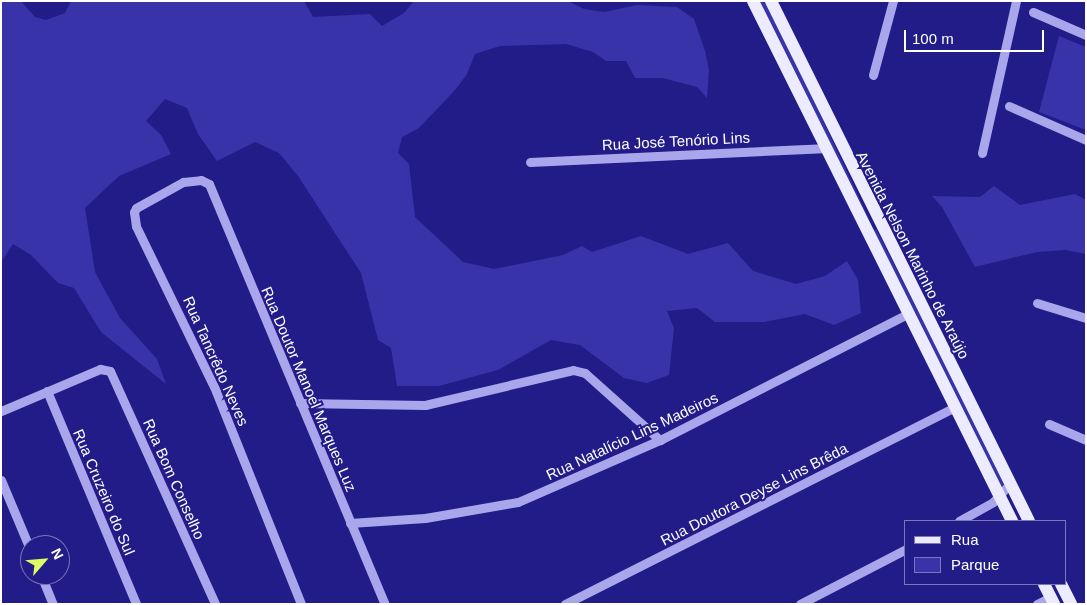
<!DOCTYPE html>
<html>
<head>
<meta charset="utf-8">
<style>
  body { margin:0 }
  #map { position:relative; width:1087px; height:605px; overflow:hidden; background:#221c89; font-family:Helvetica,sans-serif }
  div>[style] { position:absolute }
  .green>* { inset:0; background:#3833a8 }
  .minor>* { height:9px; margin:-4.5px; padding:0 4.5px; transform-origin:4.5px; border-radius:4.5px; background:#a9a6ec }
  .major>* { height:12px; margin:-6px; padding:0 6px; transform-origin:6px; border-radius:6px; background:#edebff }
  span { translate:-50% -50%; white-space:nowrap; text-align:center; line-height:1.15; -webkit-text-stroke:4px #221c89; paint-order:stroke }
  .street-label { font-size:15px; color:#fff }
  .frame { position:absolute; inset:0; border:2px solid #fff; pointer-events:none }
  .legend { position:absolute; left:904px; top:520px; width:162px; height:65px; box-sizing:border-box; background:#221c89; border:1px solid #7a77b8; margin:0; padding:6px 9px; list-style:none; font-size:15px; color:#fff }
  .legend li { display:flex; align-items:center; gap:10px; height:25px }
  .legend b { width:25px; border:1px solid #7a77b8 }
  .north { position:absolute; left:20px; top:535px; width:50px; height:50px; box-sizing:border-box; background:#221c89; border:1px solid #7a77b8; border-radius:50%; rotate:63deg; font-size:14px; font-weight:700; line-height:20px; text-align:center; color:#fff }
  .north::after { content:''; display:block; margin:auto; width:18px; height:22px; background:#ddfc64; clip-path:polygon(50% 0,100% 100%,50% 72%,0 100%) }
  .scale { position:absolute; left:904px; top:30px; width:140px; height:22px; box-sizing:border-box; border:2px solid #fff; border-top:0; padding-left:6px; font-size:15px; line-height:18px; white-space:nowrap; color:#fff; -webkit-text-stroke:4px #221c89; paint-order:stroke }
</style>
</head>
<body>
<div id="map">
  <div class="green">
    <i style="clip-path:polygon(1px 1px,21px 1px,35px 17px,46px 20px,65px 13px,71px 1px,304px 1px,313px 17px,370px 14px,382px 26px,404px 13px,414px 1px,568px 1px,584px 9px,604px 12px,637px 5px,677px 7px,694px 19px,705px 51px,709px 70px,707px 98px,697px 87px,663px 78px,635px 78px,626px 61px,606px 61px,593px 52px,566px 44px,500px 46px,475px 54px,467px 74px,456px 89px,419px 128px,402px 137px,398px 153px,409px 164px,415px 217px,463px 262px,494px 269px,563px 255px,582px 246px,592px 252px,641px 236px,688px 254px,728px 243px,753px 271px,796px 284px,825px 276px,847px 261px,858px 280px,861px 313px,834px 325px,805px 314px,764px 322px,715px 322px,697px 308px,667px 311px,674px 328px,669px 375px,647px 383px,624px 378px,580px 345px,551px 340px,498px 370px,439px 386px,397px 386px,391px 348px,378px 340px,361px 273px,298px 176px,279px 153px,255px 142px,217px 161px,198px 134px,187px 108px,165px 99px,146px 121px,161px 135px,171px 154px,119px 176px,85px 208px,95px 272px,120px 318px,157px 359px,166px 384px,101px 332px,74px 288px,58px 283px,31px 255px,13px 244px,1px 262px)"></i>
    <i style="clip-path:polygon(758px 1px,767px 1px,870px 221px)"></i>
    <i style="clip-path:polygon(1059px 36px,1086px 47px,1086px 130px,1039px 112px)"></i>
    <i style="clip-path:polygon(994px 186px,1020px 205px,1075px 194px,1086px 200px,1086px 254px,1065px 250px,1037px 252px,975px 267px,942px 207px,932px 196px,980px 197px)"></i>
    <i style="clip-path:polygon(876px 229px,1005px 482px,1003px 486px,1000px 487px,871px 231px)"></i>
  </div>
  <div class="minor">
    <i style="left:1033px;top:12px;width:58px;rotate:23.5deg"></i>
    <i style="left:873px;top:75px;width:77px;rotate:-74.9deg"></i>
    <i style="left:1009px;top:106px;width:84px;rotate:23.8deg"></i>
    <i style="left:982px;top:153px;width:156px;rotate:-77.4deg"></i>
    <i style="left:530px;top:162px;width:293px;rotate:-2.7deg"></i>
    <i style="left:1037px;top:303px;width:51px;rotate:17deg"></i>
    <i style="left:47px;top:391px;width:231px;rotate:67.3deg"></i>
    <i style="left:300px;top:403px;width:125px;rotate:0.9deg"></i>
    <i style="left:425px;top:405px;width:152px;rotate:-13.3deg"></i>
    <i style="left:573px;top:370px;width:12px;rotate:14deg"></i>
    <i style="left:585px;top:373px;width:101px;rotate:41.8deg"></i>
    <i style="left:1px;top:411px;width:108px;rotate:-23deg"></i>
    <i style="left:100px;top:369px;width:10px;rotate:11deg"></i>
    <i style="left:110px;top:371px;width:256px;rotate:65.7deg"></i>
    <i style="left:1049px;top:424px;width:40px;rotate:23.4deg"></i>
    <i style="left:1px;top:480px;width:75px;rotate:67.2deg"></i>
    <i style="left:959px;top:521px;width:39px;rotate:-29deg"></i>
    <i style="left:993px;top:502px;width:25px;rotate:-47deg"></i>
    <i style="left:350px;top:523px;width:75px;rotate:-3.8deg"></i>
    <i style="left:425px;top:518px;width:94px;rotate:-9.8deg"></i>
    <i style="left:518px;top:502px;width:155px;rotate:-23.6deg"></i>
    <i style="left:660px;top:440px;width:277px;rotate:-27deg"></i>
    <i style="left:41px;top:575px;width:31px;rotate:68deg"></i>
    <i style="left:301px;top:604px;width:229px;rotate:-111.8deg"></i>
    <i style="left:216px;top:391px;width:183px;rotate:-115.9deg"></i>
    <i style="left:136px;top:226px;width:14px;rotate:-98deg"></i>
    <i style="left:134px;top:212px;width:4px;rotate:-63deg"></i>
    <i style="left:136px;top:208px;width:54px;rotate:-29deg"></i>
    <i style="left:183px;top:182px;width:18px;rotate:-6deg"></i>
    <i style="left:201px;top:180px;width:9px;rotate:27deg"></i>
    <i style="left:209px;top:184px;width:455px;rotate:67.3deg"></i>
    <i style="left:565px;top:604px;width:437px;rotate:-26.8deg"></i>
    <i style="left:800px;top:604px;width:119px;rotate:-27.4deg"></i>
    <i style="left:1037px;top:604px;width:16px;rotate:-27deg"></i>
  </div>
  <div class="major">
    <i style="left:753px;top:1px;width:581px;rotate:63.52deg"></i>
    <i style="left:771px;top:1px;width:580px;rotate:63.61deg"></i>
    <i style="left:1044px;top:584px;width:22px;rotate:63deg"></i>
    <i style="left:1061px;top:584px;width:22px;rotate:63deg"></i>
  </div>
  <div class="street-label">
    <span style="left:676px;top:141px;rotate:-3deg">Rua José Tenório Lins</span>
    <span style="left:913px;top:255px;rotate:63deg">Avenida Nelson Marinho de Araújo</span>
    <span style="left:216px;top:361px;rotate:66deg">Rua Tancrêdo Neves</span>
    <span style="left:309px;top:389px;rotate:67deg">Rua Doutor Manoel Marques Luz</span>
    <span style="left:632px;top:436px;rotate:-25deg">Rua Natalício Lins Madeiros</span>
    <span style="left:174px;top:479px;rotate:66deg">Rua Bom Conselho</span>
    <span style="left:104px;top:492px;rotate:67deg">Rua Cruzeiro do Sul</span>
    <span style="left:754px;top:494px;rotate:-27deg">Rua Doutora Deyse Lins Brêda</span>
  </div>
  <div class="frame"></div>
  <ul class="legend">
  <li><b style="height:6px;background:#edebff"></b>Rua</li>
  <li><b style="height:14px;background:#3833a8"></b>Parque</li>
  </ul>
  <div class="north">N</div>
  <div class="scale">100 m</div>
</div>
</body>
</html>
